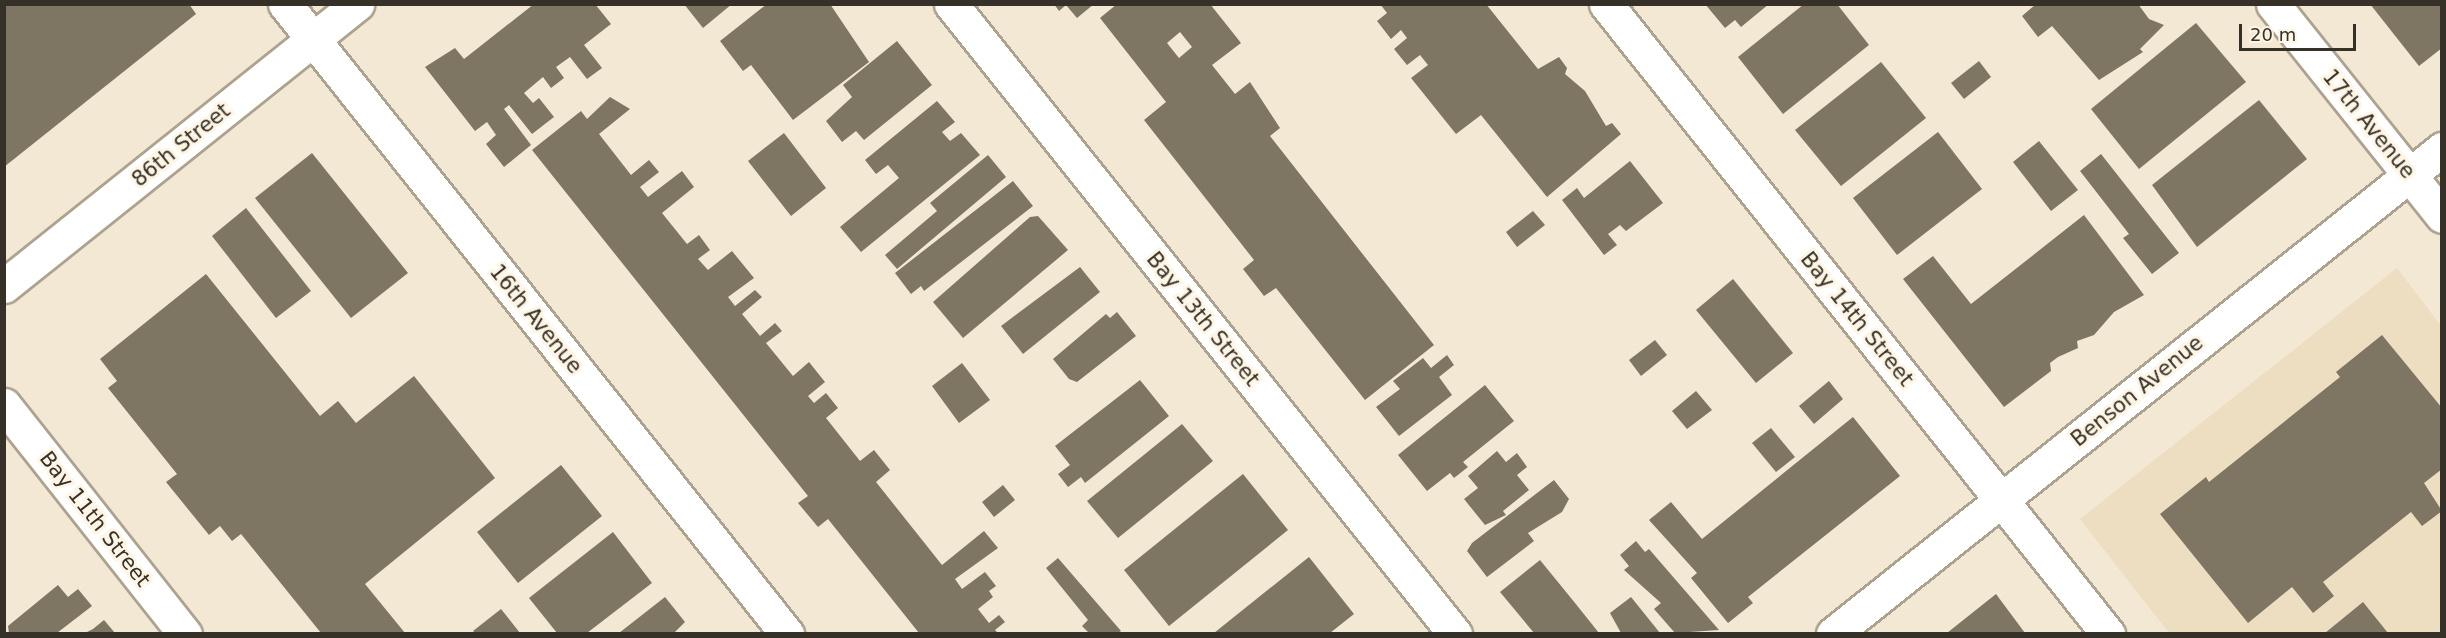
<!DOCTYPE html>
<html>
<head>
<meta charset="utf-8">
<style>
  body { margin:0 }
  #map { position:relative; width:2446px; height:638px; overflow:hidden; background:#f3e8d3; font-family:"DejaVu Sans",sans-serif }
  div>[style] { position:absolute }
  .built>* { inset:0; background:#eddec2 }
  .building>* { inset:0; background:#7f7563 }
  .roads { filter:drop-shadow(2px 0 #aca28e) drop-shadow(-2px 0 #aca28e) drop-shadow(0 2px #aca28e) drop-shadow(0 -2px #aca28e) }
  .minor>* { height:33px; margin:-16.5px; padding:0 16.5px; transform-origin:16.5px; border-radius:16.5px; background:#fff }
  .secondary>* { height:33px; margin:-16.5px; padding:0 16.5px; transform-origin:16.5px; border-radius:16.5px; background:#fff }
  span { translate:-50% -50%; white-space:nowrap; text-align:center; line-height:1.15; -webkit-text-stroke:6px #fef5e4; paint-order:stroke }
  .street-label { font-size:21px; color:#353129 }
  .frame { position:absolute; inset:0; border:6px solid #353129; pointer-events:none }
  .scale { position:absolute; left:2239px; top:24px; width:117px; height:27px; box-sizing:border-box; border:3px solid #353129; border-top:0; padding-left:8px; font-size:18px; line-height:21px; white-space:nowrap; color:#353129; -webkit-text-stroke:4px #fef5e4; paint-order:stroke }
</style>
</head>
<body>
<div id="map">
  <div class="built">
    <i style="clip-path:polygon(2397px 268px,2441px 326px,2441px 633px,2169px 633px,2080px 519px)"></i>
  </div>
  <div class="building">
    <i style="clip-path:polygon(4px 4px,189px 4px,196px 14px,4px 167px)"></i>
    <i style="clip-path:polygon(534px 4px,595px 4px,611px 24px,584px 45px,602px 68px,587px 79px,570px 57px,556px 67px,564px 78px,551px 88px,543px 77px,524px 93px,533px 103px,539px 98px,554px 117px,532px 134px,509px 105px,504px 109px,531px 145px,504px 167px,486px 144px,496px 135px,487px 122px,475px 131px,425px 67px,455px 48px,464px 59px)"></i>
    <i style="clip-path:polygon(684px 4px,732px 4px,703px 28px)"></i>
    <i style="clip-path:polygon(767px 4px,830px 4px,869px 62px,793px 120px,751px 65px,743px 71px,720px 41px)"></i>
    <i style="clip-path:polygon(1054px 4px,1094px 4px,1077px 18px,1066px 5px,1059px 11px)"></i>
    <i style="clip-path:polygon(evenodd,1117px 4px,1210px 4px,1241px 43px,1212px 65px,1235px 94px,1250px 82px,1280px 128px,1270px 136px,1434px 345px,1365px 400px,1276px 288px,1264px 296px,1243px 269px,1254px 260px,1144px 120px,1166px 102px,1100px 18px,1117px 4px,1180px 32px,1192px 47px,1179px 58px,1167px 43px,1180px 32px)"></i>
    <i style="clip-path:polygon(1380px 4px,1486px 4px,1538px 69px,1559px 57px,1567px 68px,1565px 74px,1585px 91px,1606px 126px,1612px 123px,1621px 134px,1547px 197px,1481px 115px,1456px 134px,1411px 78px,1428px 65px,1420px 55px,1407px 65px,1394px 49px,1407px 38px,1401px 30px,1391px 39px,1377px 21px,1387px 13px)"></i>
    <i style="clip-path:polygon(1705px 4px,1769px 4px,1741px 27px,1735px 20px,1725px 28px)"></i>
    <i style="clip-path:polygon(1804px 4px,1837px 4px,1869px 45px,1783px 114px,1738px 57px)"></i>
    <i style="clip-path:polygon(2036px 4px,2138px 4px,2149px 19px,2164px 25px,2140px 49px,2143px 52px,2099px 80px,2052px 26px,2038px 37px,2022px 16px)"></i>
    <i style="clip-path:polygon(2370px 4px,2442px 4px,2442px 48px,2419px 66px)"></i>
    <i style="clip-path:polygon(2196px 23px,2246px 82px,2139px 169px,2091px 109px)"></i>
    <i style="clip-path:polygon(897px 41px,932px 85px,864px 140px,856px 131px,842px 142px,826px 121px,852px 97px,843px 85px)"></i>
    <i style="clip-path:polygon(1979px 61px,1991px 77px,1964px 99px,1951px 83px)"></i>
    <i style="clip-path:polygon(1881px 62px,1926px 118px,1841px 186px,1795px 130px)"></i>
    <i style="clip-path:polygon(610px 97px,630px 109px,599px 134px,631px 175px,649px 160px,659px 172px,640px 187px,648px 197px,682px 171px,694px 187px,662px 213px,687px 244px,699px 235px,710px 250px,698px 259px,708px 270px,732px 251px,754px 278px,728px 297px,735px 306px,755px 290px,762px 297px,742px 314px,760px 336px,775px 323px,782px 331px,766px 343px,793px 376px,809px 362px,825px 382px,808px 396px,814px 403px,826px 393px,838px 408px,826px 418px,860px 461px,874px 450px,890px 470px,876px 482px,942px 565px,984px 531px,998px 548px,955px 579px,962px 589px,985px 572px,996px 586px,989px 591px,993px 597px,978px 609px,989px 623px,999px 615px,1005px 622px,995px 630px,998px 633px,919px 633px,828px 519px,818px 527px,798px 503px,808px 496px,532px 150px,581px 111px,587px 119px)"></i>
    <i style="clip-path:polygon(2259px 100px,2307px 159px,2197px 247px,2152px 185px)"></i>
    <i style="clip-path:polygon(937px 101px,955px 122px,942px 132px,950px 141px,961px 133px,980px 155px,861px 252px,840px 227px,899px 178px,888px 165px,876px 174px,865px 160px)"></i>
    <i style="clip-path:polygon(1938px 132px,1982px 189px,1897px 255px,1853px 198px)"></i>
    <i style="clip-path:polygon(784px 133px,826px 188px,791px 216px,748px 161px)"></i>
    <i style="clip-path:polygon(2039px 141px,2078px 190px,2051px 211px,2013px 162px)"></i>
    <i style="clip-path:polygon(312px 153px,408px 273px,351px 318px,255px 198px)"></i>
    <i style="clip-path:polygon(2101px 154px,2179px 253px,2152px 274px,2123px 238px,2129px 234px,2080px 171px)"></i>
    <i style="clip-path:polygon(988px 155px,1006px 177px,897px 269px,885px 255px,937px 211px,930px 203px)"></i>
    <i style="clip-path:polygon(1630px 161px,1663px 203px,1626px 231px,1620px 225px,1608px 234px,1617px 245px,1604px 255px,1562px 200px,1577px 188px,1584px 198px)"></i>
    <i style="clip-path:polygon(1013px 181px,1033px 206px,924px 291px,921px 286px,911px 294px,895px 273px)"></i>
    <i style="clip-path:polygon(246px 208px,311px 291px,276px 318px,212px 236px)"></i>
    <i style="clip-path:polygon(1533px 211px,1545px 225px,1517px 247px,1506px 232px)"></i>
    <i style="clip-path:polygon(2084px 215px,2144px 295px,2114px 312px,2094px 335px,2077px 341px,2078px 348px,2058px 357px,2050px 363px,2051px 371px,2004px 407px,1903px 279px,1933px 256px,1971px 304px)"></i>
    <i style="clip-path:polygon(1038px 216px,1068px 250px,963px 338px,933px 302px,1030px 217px)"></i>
    <i style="clip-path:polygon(1080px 267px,1100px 292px,1023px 354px,1001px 326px)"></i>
    <i style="clip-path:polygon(206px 274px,320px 416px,338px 401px,356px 423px,414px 376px,495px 478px,365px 584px,405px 633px,321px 633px,241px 534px,232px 541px,220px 526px,209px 535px,166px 482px,177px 474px,108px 388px,117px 381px,100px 359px)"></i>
    <i style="clip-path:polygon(1733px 279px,1793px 353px,1756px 383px,1696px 310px)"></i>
    <i style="clip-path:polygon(1117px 312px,1136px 336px,1077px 382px,1069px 379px,1053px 359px,1106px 314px,1110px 318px)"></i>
    <i style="clip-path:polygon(2382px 335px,2442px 408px,2442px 469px,2424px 483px,2442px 511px,2422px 526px,2411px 512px,2323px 582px,2334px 596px,2313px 613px,2292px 587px,2248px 623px,2160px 514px,2206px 477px,2209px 482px,2340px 377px,2336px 372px)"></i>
    <i style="clip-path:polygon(1655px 340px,1667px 355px,1641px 376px,1629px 360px)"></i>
    <i style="clip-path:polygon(1447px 355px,1454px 365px,1439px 377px,1452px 395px,1399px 436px,1376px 407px,1400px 389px,1393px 381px,1423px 358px,1431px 368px)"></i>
    <i style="clip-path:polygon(962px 363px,990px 400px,959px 423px,932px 386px)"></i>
    <i style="clip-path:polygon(1140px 380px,1169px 416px,1085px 483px,1081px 477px,1068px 487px,1058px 474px,1070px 465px,1055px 446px)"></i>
    <i style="clip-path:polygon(1829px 381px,1843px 399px,1814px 424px,1799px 406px)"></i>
    <i style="clip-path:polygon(1485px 385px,1514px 421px,1463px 462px,1468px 467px,1454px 478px,1450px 473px,1427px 491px,1398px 455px)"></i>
    <i style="clip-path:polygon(1696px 391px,1712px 410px,1687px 429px,1672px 411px)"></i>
    <i style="clip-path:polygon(1853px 417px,1900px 476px,1748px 597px,1753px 603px,1728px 623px,1691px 578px,1697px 573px,1649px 520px,1671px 502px,1702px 539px)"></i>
    <i style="clip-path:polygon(1182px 424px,1213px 461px,1118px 538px,1087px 501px)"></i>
    <i style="clip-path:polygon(1771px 428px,1795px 457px,1776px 472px,1752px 443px)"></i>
    <i style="clip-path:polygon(1497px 451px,1506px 462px,1517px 453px,1527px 467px,1517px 475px,1529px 490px,1503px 511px,1506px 515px,1485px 525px,1464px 499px,1478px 488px,1468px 476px)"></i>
    <i style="clip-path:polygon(561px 465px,602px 516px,518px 583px,477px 532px)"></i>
    <i style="clip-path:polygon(1243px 474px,1288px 530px,1169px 626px,1124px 570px)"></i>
    <i style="clip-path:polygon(1554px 480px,1569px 499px,1562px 512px,1528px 533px,1534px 541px,1487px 577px,1467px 551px,1472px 543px)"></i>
    <i style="clip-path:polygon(1003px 485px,1015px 500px,994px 517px,982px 502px)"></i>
    <i style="clip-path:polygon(613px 532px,652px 583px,587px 633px,557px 633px,529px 598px)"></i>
    <i style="clip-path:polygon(1636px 541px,1645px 552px,1649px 549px,1719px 630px,1675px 633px,1654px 609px,1661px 603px,1624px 570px,1629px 566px,1620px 555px)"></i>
    <i style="clip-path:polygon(1309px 557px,1354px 614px,1330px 633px,1214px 633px)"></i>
    <i style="clip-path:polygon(1058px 558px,1121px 631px,1118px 633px,1089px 633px,1082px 626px,1088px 620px,1046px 568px)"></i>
    <i style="clip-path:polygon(1540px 560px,1575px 603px,1599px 633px,1534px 633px,1500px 592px)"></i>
    <i style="clip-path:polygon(58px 585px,68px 597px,78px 589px,92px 606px,57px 633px,9px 633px,8px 626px)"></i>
    <i style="clip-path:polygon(1996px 594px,2025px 633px,1947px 633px)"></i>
    <i style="clip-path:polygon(665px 597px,685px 622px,674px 633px,619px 633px)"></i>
    <i style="clip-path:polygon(1631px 597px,1660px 633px,1621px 633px,1610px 613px)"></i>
    <i style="clip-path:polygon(2363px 602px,2388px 633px,2325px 633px)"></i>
    <i style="clip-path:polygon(501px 609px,520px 633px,475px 633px,473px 631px)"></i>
    <i style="clip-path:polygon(104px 620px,115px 633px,85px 633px,93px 629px)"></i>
  </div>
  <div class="roads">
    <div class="minor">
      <i style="left:285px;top:4px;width:806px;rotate:51.45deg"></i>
      <i style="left:951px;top:4px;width:807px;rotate:51.34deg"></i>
      <i style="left:1606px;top:4px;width:806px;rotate:51.45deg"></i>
      <i style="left:2273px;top:4px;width:271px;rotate:51.4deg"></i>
      <i style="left:4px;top:405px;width:292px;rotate:51.7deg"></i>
      <i style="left:1833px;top:634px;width:779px;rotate:-38.53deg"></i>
    </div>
    <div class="secondary">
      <i style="left:4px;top:286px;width:452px;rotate:-38.6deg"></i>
    </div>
  </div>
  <div class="street-label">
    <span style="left:2369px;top:124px;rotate:51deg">17th Avenue</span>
    <span style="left:181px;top:145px;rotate:-39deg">86th Street</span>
    <span style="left:536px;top:319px;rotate:51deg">16th Avenue</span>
    <span style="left:1203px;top:319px;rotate:51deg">Bay 13th Street</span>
    <span style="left:1857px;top:319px;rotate:51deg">Bay 14th Street</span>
    <span style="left:2137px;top:391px;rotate:-39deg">Benson Avenue</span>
    <span style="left:95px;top:519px;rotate:52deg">Bay 11th Street</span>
  </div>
  <div class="frame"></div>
  <div class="scale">20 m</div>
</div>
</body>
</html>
